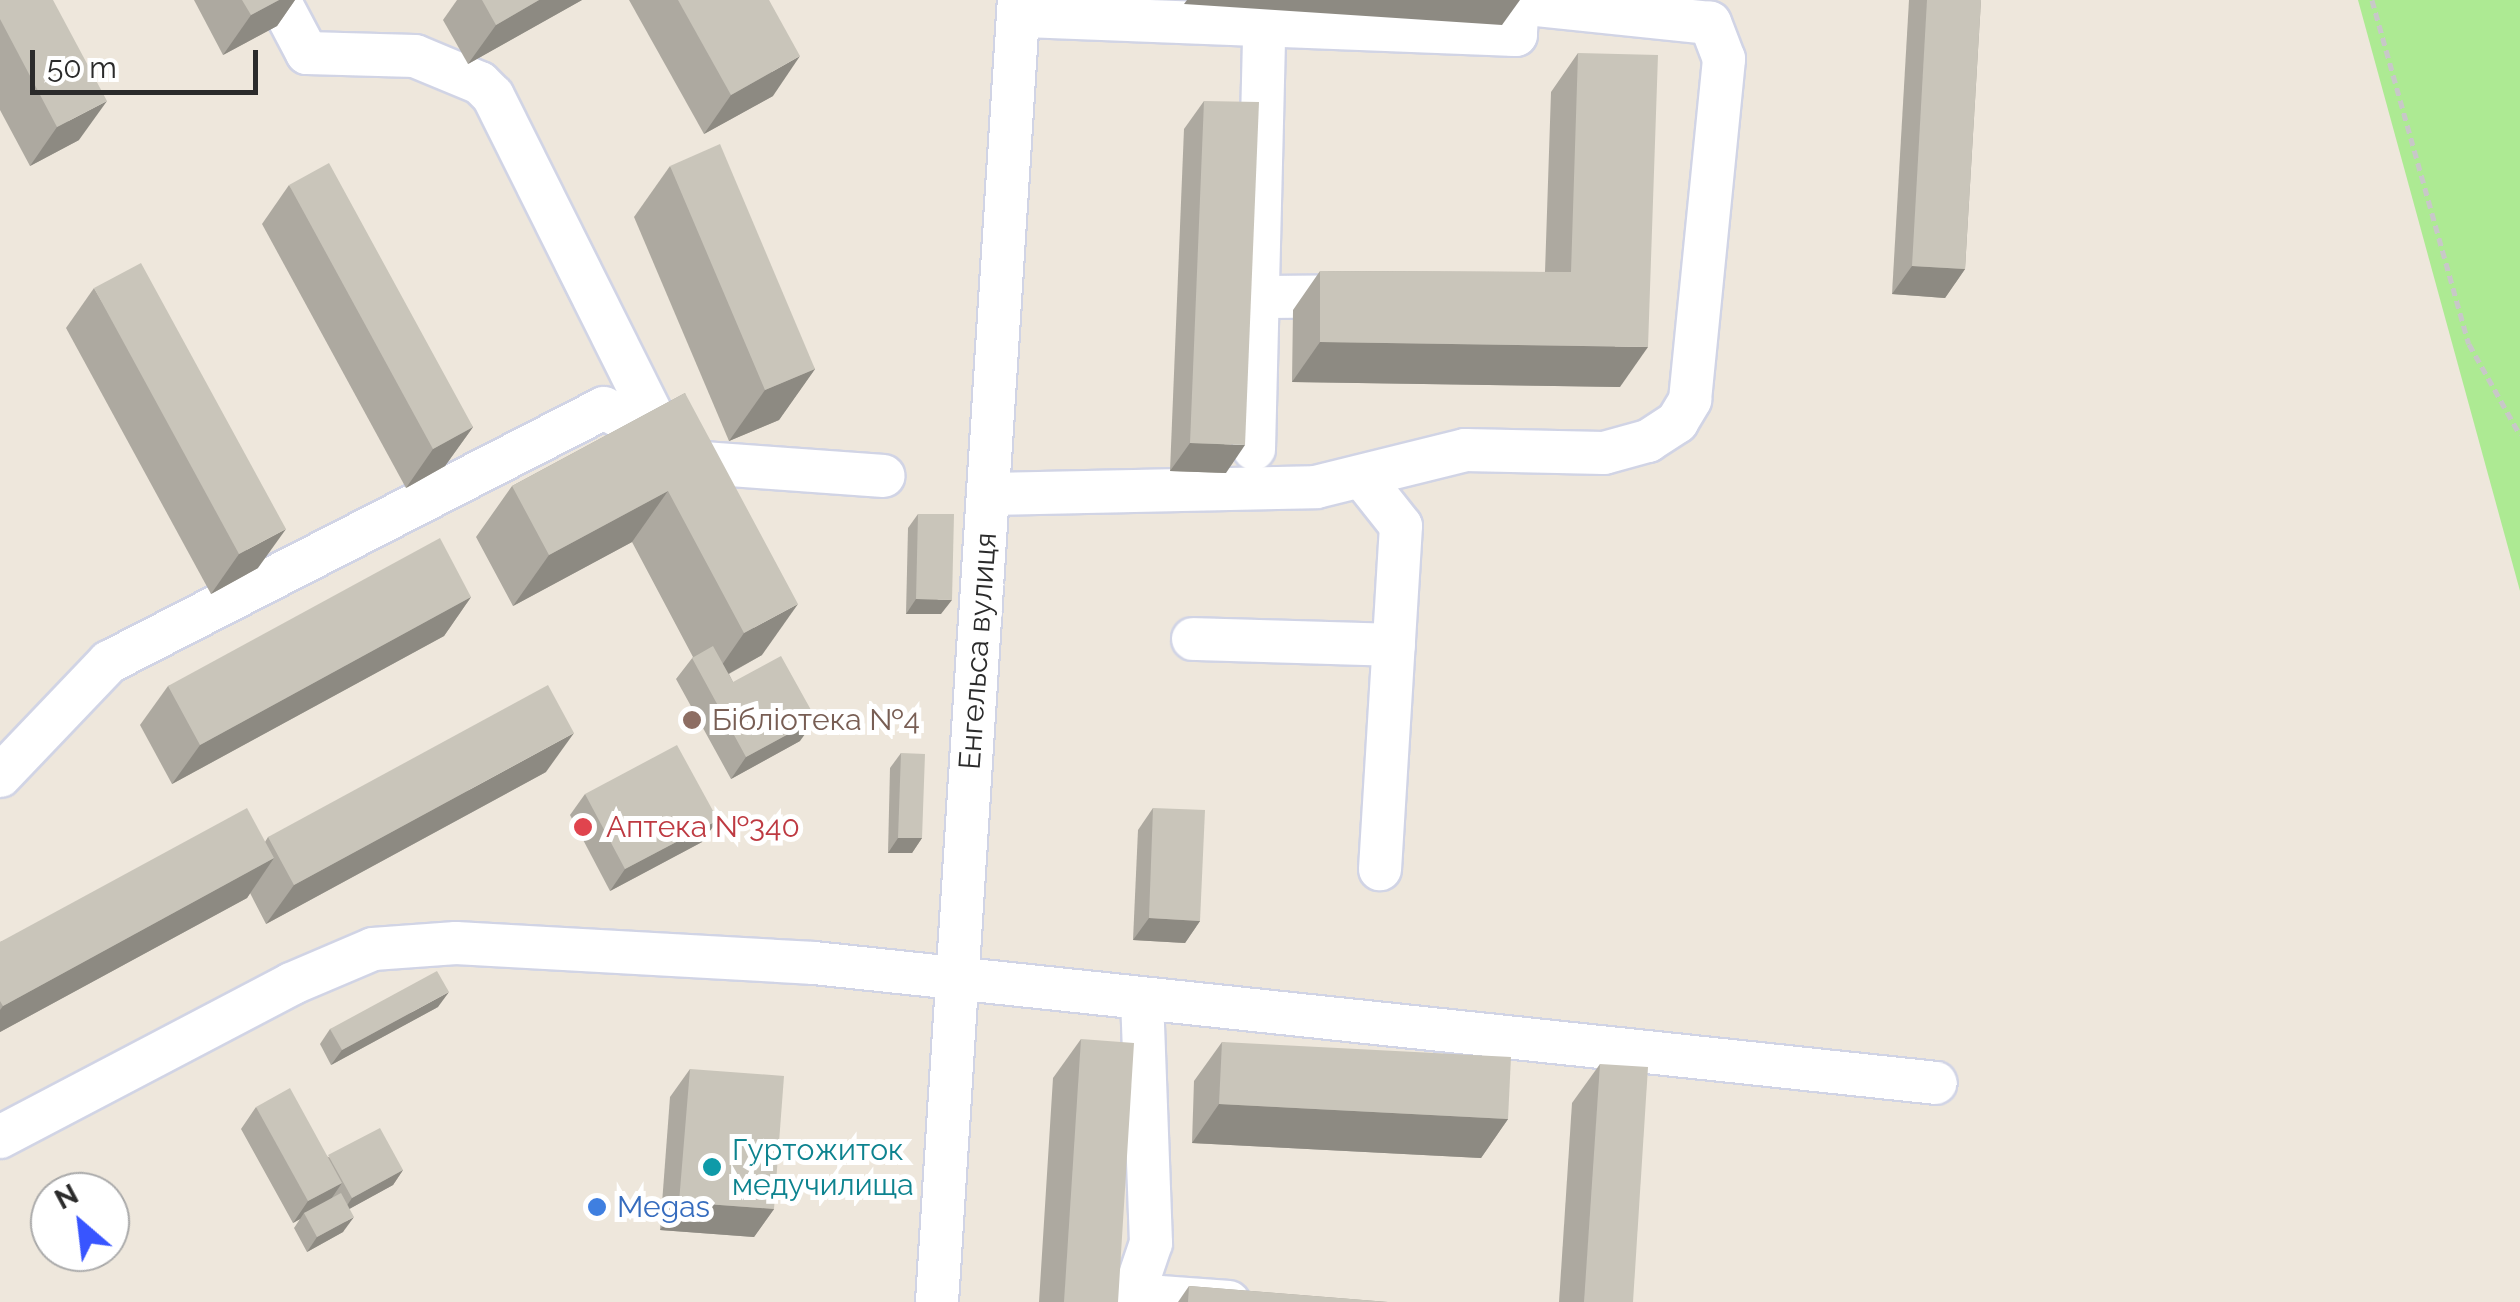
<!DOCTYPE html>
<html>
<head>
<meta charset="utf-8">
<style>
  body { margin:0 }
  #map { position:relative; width:2520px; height:1302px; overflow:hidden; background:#eee7dc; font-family:Raleway,sans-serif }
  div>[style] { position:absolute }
  .green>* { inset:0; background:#adea93 }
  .path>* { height:5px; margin-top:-2.5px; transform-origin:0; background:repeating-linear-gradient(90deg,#c8c8c8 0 8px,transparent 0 13px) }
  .roads { filter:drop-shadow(2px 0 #d1d4e5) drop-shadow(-2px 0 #d1d4e5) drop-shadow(0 2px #d1d4e5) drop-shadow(0 -2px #d1d4e5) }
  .minor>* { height:42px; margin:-21px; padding:0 21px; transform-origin:21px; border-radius:21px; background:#fff }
  .wall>* { inset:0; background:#ada9a0 }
  .shaded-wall>* { inset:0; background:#8d8a82 }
  .building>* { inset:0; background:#c9c5ba }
  .dots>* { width:28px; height:28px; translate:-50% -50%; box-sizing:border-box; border:5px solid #fff; border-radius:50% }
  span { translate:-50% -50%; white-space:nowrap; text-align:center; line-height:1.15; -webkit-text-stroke:10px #fff; paint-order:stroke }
  .street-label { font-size:30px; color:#2b2b2b }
  .education-label { font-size:30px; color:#785e54 }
  .left { translate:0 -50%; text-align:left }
  .health-label { font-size:30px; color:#be3a42 }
  .culture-label { font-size:30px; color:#0d838f }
  .shop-label { font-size:30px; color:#366cbe }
  .north { position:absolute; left:30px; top:1172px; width:100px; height:100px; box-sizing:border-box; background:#fff; border:2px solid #aaa; border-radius:50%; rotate:332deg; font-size:28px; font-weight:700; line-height:40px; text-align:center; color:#2b2b2b }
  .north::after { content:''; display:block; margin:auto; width:35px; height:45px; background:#3855ff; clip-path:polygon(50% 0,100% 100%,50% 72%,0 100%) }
  .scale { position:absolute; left:30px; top:50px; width:228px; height:45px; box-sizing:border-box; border:5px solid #2b2b2b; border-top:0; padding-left:12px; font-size:30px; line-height:35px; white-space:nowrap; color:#2b2b2b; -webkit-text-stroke:8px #fff; paint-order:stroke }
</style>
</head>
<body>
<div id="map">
  <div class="green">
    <i style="clip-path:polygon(2358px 0,2520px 0,2520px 591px)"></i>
  </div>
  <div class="path">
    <i style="left:2372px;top:0;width:357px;rotate:74.3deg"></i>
    <i style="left:2469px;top:344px;width:104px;rotate:60.7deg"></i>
  </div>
  <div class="roads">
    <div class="minor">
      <i style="left:279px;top:0;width:60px;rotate:62.2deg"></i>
      <i style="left:307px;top:53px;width:108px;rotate:1.6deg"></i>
      <i style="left:415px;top:56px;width:70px;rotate:22.6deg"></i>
      <i style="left:480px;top:83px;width:18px;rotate:45deg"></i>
      <i style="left:493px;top:96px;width:388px;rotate:63.5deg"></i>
      <i style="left:1257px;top:297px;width:105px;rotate:-0.5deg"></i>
      <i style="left:1254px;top:449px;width:424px;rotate:-88.6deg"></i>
      <i style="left:1363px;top:478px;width:61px;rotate:51.6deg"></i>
      <i style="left:1401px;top:526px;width:344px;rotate:93.5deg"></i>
      <i style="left:988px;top:494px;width:328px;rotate:-1.2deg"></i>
      <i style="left:1316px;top:487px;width:154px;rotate:-13.9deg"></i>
      <i style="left:1465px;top:450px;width:139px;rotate:1.2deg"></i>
      <i style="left:1604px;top:453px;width:46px;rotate:-15.3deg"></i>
      <i style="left:1648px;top:441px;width:35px;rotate:-33deg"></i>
      <i style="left:1677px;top:422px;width:26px;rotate:-59deg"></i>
      <i style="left:1690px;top:400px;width:343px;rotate:-84.3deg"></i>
      <i style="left:1724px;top:59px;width:39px;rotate:-111deg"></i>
      <i style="left:1710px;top:23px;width:193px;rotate:-174.1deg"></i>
      <i style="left:1518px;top:3px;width:32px;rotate:94deg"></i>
      <i style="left:1516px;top:35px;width:498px;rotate:-177.8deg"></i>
      <i style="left:1193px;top:639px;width:201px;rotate:1.7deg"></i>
      <i style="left:0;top:776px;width:158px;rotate:-46.3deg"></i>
      <i style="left:109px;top:662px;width:556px;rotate:-27.16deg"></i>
      <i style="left:604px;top:408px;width:113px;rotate:29.1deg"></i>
      <i style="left:703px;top:463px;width:181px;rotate:4.1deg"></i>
      <i style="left:0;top:1137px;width:329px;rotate:-27.7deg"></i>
      <i style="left:291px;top:984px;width:89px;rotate:-23.1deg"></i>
      <i style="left:373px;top:949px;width:83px;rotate:-4.1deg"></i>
      <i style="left:456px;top:943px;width:359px;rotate:3.2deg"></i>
      <i style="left:814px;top:963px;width:1128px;rotate:6.1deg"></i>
      <i style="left:1133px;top:1295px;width:96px;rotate:4.2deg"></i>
      <i style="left:937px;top:1302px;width:1305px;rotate:-86.4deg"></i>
      <i style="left:1131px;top:1302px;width:62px;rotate:-71.3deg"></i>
      <i style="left:1151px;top:1243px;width:241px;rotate:-92.1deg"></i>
    </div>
  </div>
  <div class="wall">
    <i style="clip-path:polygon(0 0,79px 140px,30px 166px,0 110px)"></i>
    <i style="clip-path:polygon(194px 0,295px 0,277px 26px,223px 55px)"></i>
    <i style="clip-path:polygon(457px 0,582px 0,468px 64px,443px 20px)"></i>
    <i style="clip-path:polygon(629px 0,769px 0,773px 96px,704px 134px)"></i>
    <i style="clip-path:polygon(1909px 0,1981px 0,1965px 269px,1945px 298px,1892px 294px)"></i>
    <i style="clip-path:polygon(1578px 53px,1620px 387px,1292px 382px,1293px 310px,1320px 271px,1545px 272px,1551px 92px)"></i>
    <i style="clip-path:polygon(1204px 101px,1226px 473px,1170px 471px,1184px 129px)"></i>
    <i style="clip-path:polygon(670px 166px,815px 369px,779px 420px,729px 441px,634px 217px)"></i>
    <i style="clip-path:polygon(289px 185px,473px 427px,445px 466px,406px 488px,262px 224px)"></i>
    <i style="clip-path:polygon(94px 288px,258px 568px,211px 594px,66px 328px)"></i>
    <i style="clip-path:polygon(685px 393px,762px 655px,729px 674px,733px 682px,800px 741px,731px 779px,676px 679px,693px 657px,632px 542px,513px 606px,476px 537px,512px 486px)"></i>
    <i style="clip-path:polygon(918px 514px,941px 614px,906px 614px,908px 528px)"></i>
    <i style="clip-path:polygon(471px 597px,444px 636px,172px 784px,140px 725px,168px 686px)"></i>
    <i style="clip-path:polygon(901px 753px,922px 838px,912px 853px,888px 853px,890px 768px)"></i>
    <i style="clip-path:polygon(546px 772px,266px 924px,250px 893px,247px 898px,0 1032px,0 942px,265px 842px,268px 837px)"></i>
    <i style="clip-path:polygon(585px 794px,702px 842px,610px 891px,570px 815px)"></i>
    <i style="clip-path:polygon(1153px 808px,1200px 921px,1185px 943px,1133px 940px,1138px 830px)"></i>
    <i style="clip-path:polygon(438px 1007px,331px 1065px,320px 1044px,330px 1029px)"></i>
    <i style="clip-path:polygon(1081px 1039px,1118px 1302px,1039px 1302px,1053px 1078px)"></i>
    <i style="clip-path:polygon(1222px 1042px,1508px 1119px,1481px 1158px,1192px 1143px,1194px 1081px)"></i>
    <i style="clip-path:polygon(1600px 1064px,1633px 1302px,1559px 1302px,1572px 1103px)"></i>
    <i style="clip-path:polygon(690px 1069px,774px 1209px,754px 1237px,660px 1230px,670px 1097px)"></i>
    <i style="clip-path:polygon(256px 1107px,328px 1157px,403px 1170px,393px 1185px,349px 1209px,343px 1232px,307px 1252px,294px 1228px,300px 1219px,293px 1223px,241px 1129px)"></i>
    <i style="clip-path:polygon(1189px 1286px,1388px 1302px,1178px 1302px)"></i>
  </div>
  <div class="shaded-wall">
    <i style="clip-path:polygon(279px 0,295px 0,277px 26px,223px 55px,251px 15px)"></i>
    <i style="clip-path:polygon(539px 0,582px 0,468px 64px,496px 25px)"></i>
    <i style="clip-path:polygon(1187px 0,1520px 0,1502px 25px,1184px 4px)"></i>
    <i style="clip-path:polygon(800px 56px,773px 96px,704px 134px,731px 95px)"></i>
    <i style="clip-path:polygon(107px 101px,79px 140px,30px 166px,57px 127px)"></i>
    <i style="clip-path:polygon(1912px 266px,1965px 269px,1945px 298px,1892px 294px)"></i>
    <i style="clip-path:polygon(1320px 342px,1648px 347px,1620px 387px,1292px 382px)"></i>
    <i style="clip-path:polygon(815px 369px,779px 420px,729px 441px,765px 390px)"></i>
    <i style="clip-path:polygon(473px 427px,445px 466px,406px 488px,433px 449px)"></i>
    <i style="clip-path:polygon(1190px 443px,1245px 445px,1226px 473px,1170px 471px)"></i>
    <i style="clip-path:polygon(668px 491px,632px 542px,513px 606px,549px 555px)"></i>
    <i style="clip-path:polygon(286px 529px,258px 568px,211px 594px,239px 554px)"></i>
    <i style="clip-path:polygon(471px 597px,444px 636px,172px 784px,200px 745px)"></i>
    <i style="clip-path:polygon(916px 599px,952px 600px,941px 614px,906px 614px)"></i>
    <i style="clip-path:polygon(798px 604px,762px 655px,708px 685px,744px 633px)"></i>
    <i style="clip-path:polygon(816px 719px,800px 741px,731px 779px,746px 757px)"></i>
    <i style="clip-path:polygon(574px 733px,546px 772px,266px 924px,294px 885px)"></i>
    <i style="clip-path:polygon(718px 820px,702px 842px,610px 891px,625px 869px)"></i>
    <i style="clip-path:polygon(898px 838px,922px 838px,912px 853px,888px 853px)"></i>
    <i style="clip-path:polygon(274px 858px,247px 898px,0 1032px,0 1010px,3px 1006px)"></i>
    <i style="clip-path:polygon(1149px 918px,1200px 921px,1185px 943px,1133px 940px)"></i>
    <i style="clip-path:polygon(449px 992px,438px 1007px,331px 1065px,342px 1050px)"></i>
    <i style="clip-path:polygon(1219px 1104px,1508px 1119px,1481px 1158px,1192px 1143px)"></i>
    <i style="clip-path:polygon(403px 1170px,393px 1185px,342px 1213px,352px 1198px)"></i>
    <i style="clip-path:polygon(342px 1183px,327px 1205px,304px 1213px,300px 1219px,293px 1223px,308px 1201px)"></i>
    <i style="clip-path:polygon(679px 1202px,774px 1209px,754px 1237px,660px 1230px)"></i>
    <i style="clip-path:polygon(354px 1217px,343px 1232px,307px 1252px,317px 1237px)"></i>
  </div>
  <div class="building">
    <i style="clip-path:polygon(0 0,53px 0,107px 101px,57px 127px,0 19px)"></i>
    <i style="clip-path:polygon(242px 0,279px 0,251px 15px)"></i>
    <i style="clip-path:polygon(482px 0,539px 0,496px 25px)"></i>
    <i style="clip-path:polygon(678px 0,769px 0,800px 56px,731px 95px)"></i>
    <i style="clip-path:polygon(1927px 0,1981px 0,1965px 269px,1912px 266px)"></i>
    <i style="clip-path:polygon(1578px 53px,1658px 55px,1648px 347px,1320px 342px,1320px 271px,1571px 272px)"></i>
    <i style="clip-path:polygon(1204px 101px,1259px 102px,1245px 445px,1190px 443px)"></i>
    <i style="clip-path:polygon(720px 144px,815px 369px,765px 390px,670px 166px)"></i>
    <i style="clip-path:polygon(329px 163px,473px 427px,433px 449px,289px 185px)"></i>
    <i style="clip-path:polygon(141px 263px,286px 529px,239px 554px,94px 288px)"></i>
    <i style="clip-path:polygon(685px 393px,798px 604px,744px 633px,668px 491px,549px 555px,512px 486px)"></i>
    <i style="clip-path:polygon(918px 514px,954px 514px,952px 600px,916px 599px)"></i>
    <i style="clip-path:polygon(440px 538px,471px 597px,200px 745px,168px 686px)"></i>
    <i style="clip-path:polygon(713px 646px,733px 682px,781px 656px,816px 719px,746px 757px,692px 658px)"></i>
    <i style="clip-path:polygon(548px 685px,574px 733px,294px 885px,268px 837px)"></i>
    <i style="clip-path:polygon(677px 745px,718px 820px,625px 869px,585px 794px)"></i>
    <i style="clip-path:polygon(901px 753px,925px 754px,922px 838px,898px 838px)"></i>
    <i style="clip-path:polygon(247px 808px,274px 858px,3px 1006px,0 1001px,0 942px)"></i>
    <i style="clip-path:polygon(1153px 808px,1205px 810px,1200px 921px,1149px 918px)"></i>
    <i style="clip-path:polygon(437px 971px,449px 992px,342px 1050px,330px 1029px)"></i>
    <i style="clip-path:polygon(1081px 1039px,1134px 1043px,1118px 1302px,1064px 1302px)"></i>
    <i style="clip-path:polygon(1222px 1042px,1511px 1057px,1508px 1119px,1219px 1104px)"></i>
    <i style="clip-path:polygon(1600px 1064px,1648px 1067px,1633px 1302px,1584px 1302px)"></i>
    <i style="clip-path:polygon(690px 1069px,784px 1076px,774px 1209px,679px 1202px)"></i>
    <i style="clip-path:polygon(290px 1088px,342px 1183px,308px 1201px,256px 1107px)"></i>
    <i style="clip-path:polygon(380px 1128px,403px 1170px,352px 1198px,328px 1155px)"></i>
    <i style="clip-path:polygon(341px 1193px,354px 1217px,317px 1237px,304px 1213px)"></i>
    <i style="clip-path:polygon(1189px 1286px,1388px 1302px,1188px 1302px)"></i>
  </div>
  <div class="dots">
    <i style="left:692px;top:720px;background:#8d6e63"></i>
    <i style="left:583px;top:827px;background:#e0444e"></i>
    <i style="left:712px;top:1167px;background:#0f9aa8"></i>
    <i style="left:597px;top:1207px;background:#3f7fe0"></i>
  </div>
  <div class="street-label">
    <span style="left:978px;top:651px;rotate:-86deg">Енгельса вулиця</span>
  </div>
  <div class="education-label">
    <span class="left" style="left:712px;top:720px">Бібліотека №4</span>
  </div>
  <div class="health-label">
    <span class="left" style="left:606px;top:827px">Аптека №340</span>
  </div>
  <div class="culture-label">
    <span class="left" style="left:732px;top:1167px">Гуртожиток<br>медучилища</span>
  </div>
  <div class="shop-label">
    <span class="left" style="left:617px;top:1207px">Megas</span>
  </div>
  <div class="north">N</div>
  <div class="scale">50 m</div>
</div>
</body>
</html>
